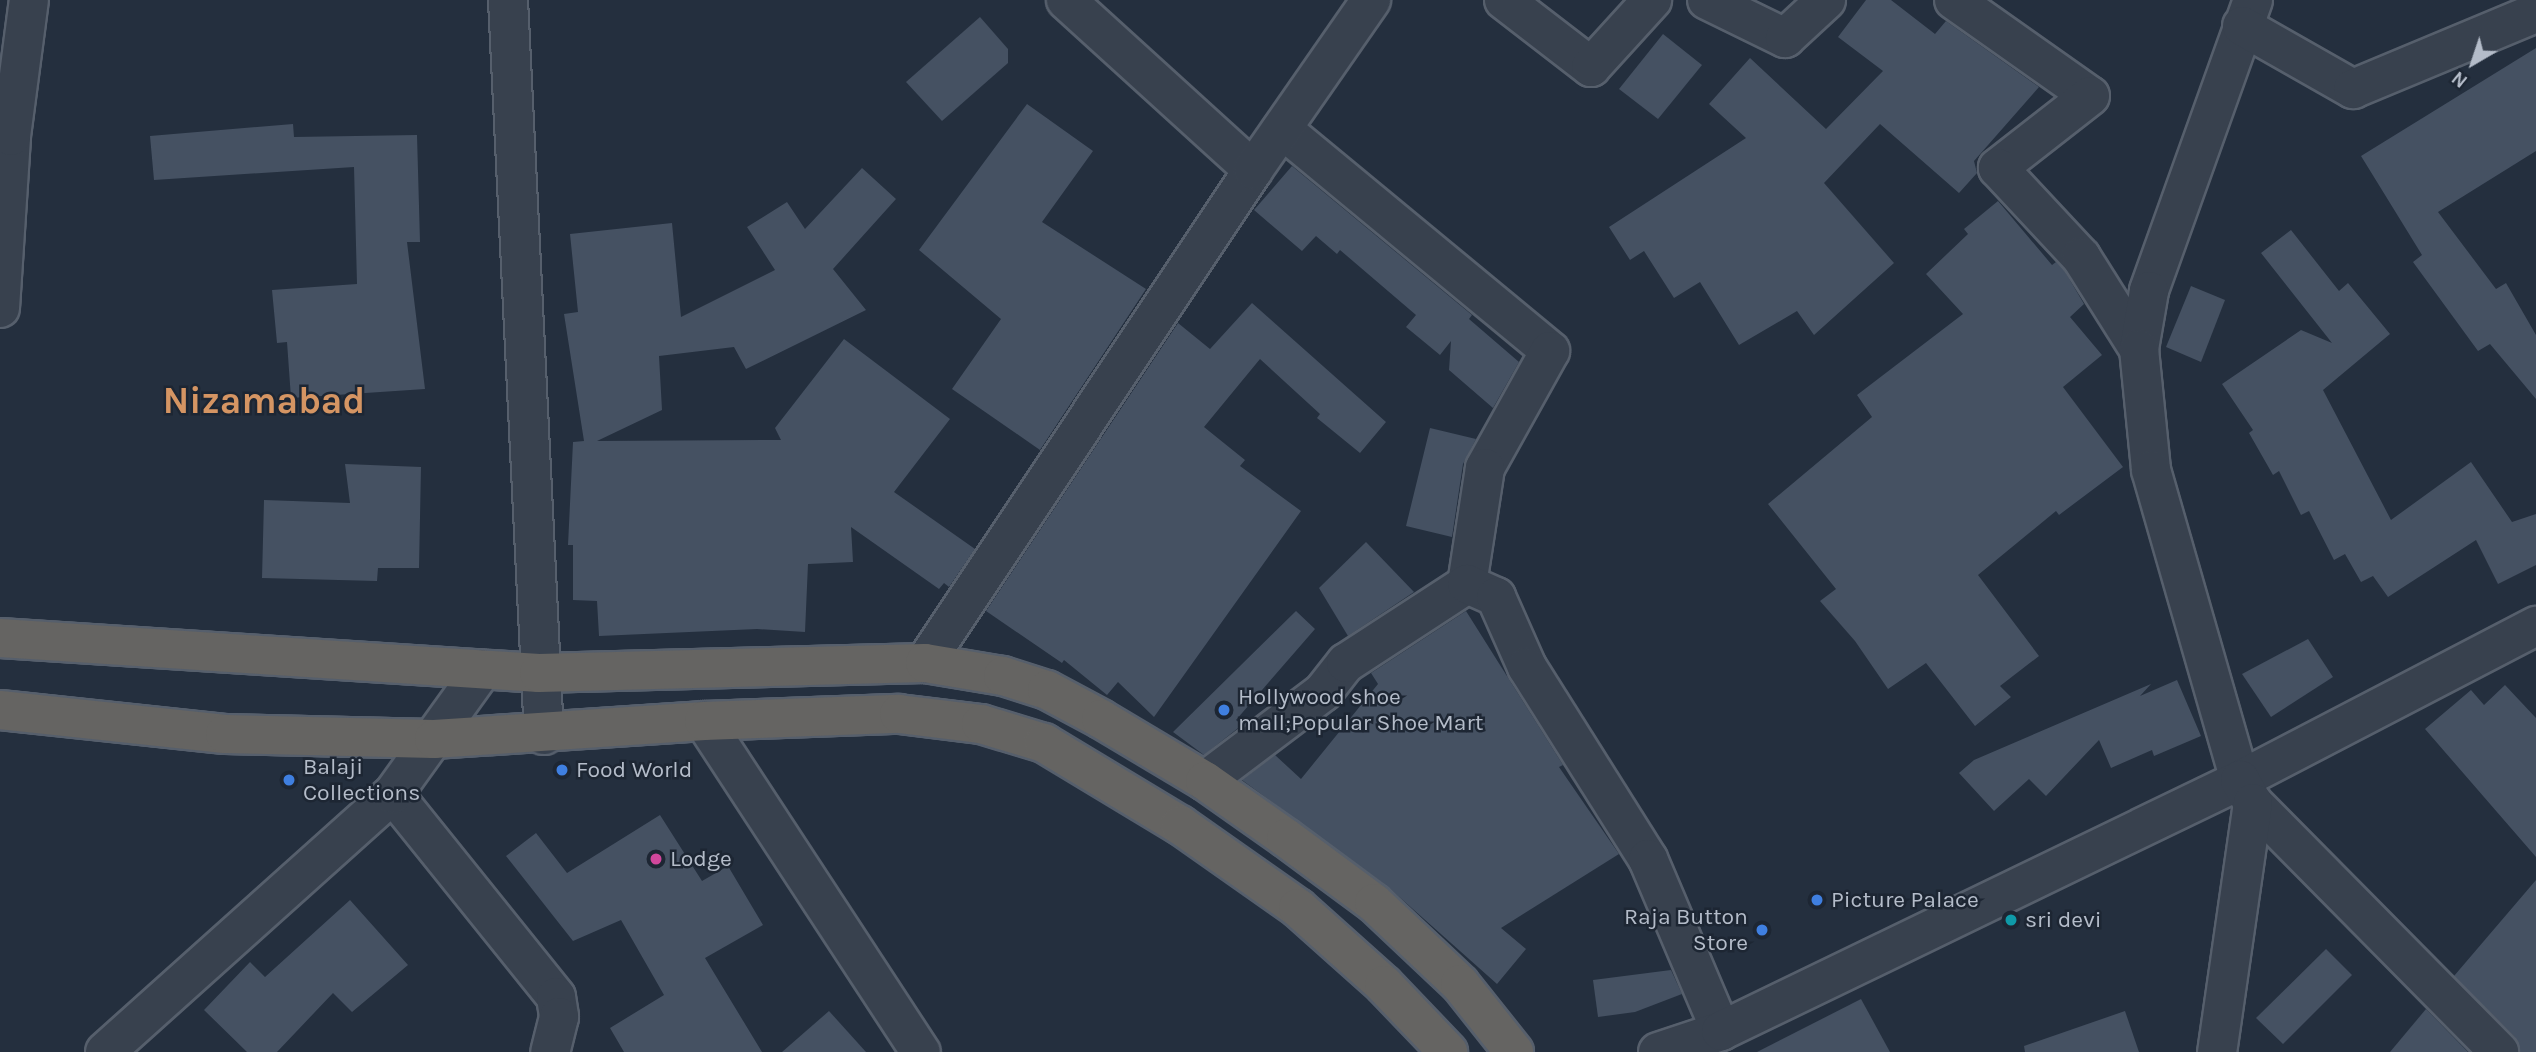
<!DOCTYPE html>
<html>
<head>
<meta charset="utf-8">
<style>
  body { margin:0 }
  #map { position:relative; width:2536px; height:1052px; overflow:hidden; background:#242f3e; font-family:Karla,sans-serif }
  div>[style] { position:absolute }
  .building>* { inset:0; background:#455162 }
  .roads { filter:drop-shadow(2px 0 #565f6c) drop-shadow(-2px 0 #565f6c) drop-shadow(0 2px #565f6c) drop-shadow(0 -2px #565f6c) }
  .minor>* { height:38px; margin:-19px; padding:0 19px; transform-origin:19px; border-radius:19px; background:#38414e }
  .tertiary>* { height:38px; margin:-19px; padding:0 19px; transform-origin:19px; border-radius:19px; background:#38414e }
  .trunk>* { height:38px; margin:-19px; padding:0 19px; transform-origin:19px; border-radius:19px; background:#656462 }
  .dots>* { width:19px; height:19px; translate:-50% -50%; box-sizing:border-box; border:4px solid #1d2633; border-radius:50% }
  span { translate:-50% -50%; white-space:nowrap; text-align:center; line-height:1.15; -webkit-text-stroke:5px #1d2633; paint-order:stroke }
  .poi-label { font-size:23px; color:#b4bcc9 }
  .left { translate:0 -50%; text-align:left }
  .right { translate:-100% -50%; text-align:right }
  .town-label { font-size:37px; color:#d59563; font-weight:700 }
  .north { position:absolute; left:2438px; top:28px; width:70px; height:70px; -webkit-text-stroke:5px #1d2633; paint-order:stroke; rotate:219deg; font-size:19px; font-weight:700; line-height:28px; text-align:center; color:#b4bcc9 }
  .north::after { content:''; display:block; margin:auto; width:24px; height:32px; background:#b4bcc9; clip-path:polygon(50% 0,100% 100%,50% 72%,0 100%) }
</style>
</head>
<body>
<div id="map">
  <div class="building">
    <i style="clip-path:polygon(1866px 0,1891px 0,1935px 34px,1946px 21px,2039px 87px,1974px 161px,1977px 173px,1959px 193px,1880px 124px,1824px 183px,1894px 263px,1814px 335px,1797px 311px,1739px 345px,1700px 282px,1674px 298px,1644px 251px,1630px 260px,1609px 227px,1746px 138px,1709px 104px,1750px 58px,1826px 129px,1883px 71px,1838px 37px)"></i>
    <i style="clip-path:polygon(980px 17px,1008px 49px,1008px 63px,942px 121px,906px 82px)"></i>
    <i style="clip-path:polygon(1663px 34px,1702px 65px,1658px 119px,1619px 89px)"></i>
    <i style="clip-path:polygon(2536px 48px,2536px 151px,2438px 212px,2496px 289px,2506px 283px,2536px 335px,2536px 399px,2490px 344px,2478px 351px,2413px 262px,2422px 255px,2361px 156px)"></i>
    <i style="clip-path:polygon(1027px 104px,1093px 151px,1042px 222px,1146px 289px,1040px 450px,952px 389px,1001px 319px,919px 250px)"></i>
    <i style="clip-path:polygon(293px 124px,294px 137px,417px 135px,420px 242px,407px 242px,425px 389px,291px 398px,287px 342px,277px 343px,272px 290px,357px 284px,354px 167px,154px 180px,150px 136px)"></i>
    <i style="clip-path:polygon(1292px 166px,1472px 315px,1469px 319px,1519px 362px,1493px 408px,1449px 370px,1451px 341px,1440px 355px,1406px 327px,1416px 315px,1340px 250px,1337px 254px,1316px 236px,1302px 251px,1254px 210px)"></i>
    <i style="clip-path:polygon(862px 168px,896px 199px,833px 269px,866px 310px,746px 369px,734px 347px,659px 356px,662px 410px,597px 441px,781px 440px,775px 428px,844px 339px,950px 419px,894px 492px,975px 549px,949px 587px,944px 583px,939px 589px,851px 527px,853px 562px,808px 564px,805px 632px,757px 629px,599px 636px,597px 601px,573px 600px,573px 545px,568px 545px,573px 442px,584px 441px,564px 314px,578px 312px,570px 234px,672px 223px,681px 317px,775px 270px,747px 227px,787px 202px,805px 229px)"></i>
    <i style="clip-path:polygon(1998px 201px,2052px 265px,2056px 262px,2064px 270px,2084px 304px,2070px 317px,2102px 355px,2063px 387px,2123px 467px,2059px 515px,2056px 511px,1978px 575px,2039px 656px,2000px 686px,2011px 697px,1975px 726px,1926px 663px,1888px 689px,1855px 641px,1820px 601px,1836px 589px,1768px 504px,1872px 417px,1857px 395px,1963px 314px,1926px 274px,1968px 234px,1964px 229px)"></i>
    <i style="clip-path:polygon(2291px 230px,2339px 291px,2348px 283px,2390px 334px,2323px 390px,2391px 520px,2471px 462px,2512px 522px,2536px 514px,2536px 565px,2498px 584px,2476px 540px,2388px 597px,2373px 576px,2361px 582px,2345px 554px,2334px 560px,2309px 511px,2301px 515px,2279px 471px,2273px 475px,2249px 433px,2253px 430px,2222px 384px,2301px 330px,2332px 343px,2261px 253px)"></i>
    <i style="clip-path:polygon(2191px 286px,2225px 300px,2201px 362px,2166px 347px)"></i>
    <i style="clip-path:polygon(1252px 303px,1386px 422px,1360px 453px,1317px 418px,1320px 414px,1260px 359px,1204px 427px,1245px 460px,1240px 466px,1301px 511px,1154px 717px,1118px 682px,1107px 695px,1064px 660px,1062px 663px,986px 611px,1178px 323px,1210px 349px)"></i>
    <i style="clip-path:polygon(1430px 428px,1476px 439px,1463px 464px,1452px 537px,1406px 526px)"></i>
    <i style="clip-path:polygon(345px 464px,421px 467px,419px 568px,378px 568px,377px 581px,262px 578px,264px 500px,350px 503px)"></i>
    <i style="clip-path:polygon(1366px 542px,1414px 592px,1348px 636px,1319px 588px)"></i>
    <i style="clip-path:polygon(1296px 611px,1315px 629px,1236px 720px,1242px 725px,1204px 755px,1173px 732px)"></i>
    <i style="clip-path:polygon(1466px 611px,1563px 765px,1559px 767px,1619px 854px,1501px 928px,1526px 949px,1497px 984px,1387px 886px,1242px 780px,1275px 755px,1301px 779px,1378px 684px,1371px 673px)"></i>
    <i style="clip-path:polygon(2308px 639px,2333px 677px,2271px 717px,2242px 674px)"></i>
    <i style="clip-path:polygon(2177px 680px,2201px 736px,2154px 756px,2152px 750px,2111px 768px,2099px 740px,2046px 796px,2029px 779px,1994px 811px,1959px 773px,1974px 760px,2151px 684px,2140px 696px)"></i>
    <i style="clip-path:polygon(2505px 685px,2536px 718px,2536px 857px,2425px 729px,2471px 690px,2484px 705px)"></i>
    <i style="clip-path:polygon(660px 815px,702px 881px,728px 866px,763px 925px,705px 958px,762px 1052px,624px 1052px,610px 1028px,664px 995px,621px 920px,573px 941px,506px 856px,536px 833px,567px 873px)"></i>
    <i style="clip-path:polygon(2536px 880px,2536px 1052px,2520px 1052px,2515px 1037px,2454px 976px)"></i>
    <i style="clip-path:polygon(350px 900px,408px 965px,352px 1012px,333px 993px,277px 1052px,247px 1052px,204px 1010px,250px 962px,265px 977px)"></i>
    <i style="clip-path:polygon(2326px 949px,2352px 975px,2283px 1044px,2256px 1018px)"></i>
    <i style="clip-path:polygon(1671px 970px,1682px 994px,1635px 1012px,1598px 1017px,1593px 980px)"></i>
    <i style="clip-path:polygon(1861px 999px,1890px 1052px,1757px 1052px)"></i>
    <i style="clip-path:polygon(2426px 1009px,2468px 1052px,2390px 1052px)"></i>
    <i style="clip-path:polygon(829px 1011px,866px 1052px,782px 1052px)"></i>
    <i style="clip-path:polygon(2125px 1011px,2139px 1052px,2025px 1052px,2024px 1046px)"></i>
  </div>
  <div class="roads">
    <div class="minor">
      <i style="left:1066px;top:0;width:253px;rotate:42.3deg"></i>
      <i style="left:1504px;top:0;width:110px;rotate:37.6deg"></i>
      <i style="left:1591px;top:67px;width:91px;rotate:-47.7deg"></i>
      <i style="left:1707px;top:0;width:87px;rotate:26deg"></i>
      <i style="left:1785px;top:38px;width:56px;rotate:-42.8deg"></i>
      <i style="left:1954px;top:0;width:166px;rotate:35.2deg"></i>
      <i style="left:2090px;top:96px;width:117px;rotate:142deg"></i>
      <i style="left:1998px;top:168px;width:122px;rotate:47deg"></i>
      <i style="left:2081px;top:257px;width:109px;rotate:57.8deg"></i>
      <i style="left:2253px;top:0;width:309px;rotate:109.7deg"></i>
      <i style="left:2149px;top:291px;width:59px;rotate:99.8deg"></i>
      <i style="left:2139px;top:349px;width:122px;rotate:84.3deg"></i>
      <i style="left:2151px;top:470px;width:323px;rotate:74deg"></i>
      <i style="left:2240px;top:780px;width:334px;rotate:-27.5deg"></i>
      <i style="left:2242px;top:26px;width:128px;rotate:29.6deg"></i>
      <i style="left:2353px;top:89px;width:198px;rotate:-22.6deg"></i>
      <i style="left:1282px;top:129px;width:348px;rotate:39.6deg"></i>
      <i style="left:1550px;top:351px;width:134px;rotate:119.1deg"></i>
      <i style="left:1485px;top:468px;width:117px;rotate:98.8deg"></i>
      <i style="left:0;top:308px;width:172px;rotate:-86.3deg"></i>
      <i style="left:11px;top:136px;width:137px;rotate:-82.5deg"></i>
      <i style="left:925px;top:663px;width:592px;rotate:-56.36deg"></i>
      <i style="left:1253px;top:170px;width:207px;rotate:-55.2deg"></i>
      <i style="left:704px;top:721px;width:396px;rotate:56.8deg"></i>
      <i style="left:1205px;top:781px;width:148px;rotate:-37deg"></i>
      <i style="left:1323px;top:692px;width:37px;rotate:-52deg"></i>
      <i style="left:1346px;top:663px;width:145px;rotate:-33.1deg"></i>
      <i style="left:1467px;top:584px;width:32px;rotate:24deg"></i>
      <i style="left:1496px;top:597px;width:77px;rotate:66.1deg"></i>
      <i style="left:1527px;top:667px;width:227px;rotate:57.8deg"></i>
      <i style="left:1648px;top:859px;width:187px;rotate:67deg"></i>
      <i style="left:393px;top:794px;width:260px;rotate:51.2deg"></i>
      <i style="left:556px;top:997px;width:20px;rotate:81deg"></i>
      <i style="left:559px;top:1017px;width:36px;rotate:104deg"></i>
      <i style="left:2253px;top:803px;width:350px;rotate:45.3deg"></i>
      <i style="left:105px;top:1052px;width:387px;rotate:-41.9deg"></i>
      <i style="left:393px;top:794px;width:153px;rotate:-54.3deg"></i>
      <i style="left:1658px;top:1052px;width:66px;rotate:-18.4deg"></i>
      <i style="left:1721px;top:1031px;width:577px;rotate:-25.81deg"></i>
      <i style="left:2240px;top:780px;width:26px;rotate:61deg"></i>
      <i style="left:2253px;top:803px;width:252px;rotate:98.2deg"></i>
    </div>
    <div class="tertiary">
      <i style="left:508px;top:0;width:736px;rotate:87.2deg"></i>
    </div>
    <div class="trunk">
      <i style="left:0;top:638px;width:540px;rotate:3.72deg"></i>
      <i style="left:539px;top:673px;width:386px;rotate:-1.5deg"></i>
      <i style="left:925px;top:663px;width:79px;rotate:9.5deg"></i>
      <i style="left:1003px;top:676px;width:46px;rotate:17.7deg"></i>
      <i style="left:1047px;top:690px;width:61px;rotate:28.2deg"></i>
      <i style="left:1101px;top:719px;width:121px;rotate:30.8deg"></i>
      <i style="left:1205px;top:781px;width:99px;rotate:35.1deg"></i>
      <i style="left:1286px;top:838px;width:109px;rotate:36.5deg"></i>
      <i style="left:1374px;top:903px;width:118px;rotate:43.3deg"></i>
      <i style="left:1460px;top:984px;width:87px;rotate:51.5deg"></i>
      <i style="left:0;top:710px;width:226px;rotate:6.1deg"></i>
      <i style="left:225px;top:734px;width:209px;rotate:1.4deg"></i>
      <i style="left:434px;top:739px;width:271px;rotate:-3.8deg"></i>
      <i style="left:704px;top:721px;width:195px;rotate:-2.1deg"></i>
      <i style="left:899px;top:714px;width:83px;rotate:7deg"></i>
      <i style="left:981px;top:724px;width:66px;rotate:16.8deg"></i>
      <i style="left:1044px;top:743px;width:159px;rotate:31.1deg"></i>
      <i style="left:1180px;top:825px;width:144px;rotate:35.1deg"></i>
      <i style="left:1298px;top:908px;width:115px;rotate:41.8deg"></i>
      <i style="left:1384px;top:985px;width:93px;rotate:46.3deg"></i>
    </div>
  </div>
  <div class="dots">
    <i style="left:1224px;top:710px;background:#3f7fe0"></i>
    <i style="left:562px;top:770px;background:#3f7fe0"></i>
    <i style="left:289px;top:780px;background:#3f7fe0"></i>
    <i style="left:656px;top:859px;background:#d1479c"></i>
    <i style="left:1817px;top:900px;background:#3f7fe0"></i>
    <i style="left:2011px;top:920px;background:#0f9aa8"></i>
    <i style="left:1762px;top:930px;background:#3f7fe0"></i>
  </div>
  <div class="poi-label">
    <span class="left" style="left:1238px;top:710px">Hollywood shoe<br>mall;Popular Shoe Mart</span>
    <span class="left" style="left:303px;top:780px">Balaji<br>Collections</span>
    <span class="left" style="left:576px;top:770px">Food World</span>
    <span class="left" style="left:670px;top:859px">Lodge</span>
    <span class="left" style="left:1831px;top:900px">Picture Palace</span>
    <span class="right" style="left:1748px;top:930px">Raja Button<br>Store</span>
    <span class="left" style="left:2025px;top:920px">sri devi</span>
  </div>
  <div class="town-label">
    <span style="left:264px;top:401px">Nizamabad</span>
  </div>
  <div class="north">N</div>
</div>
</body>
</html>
